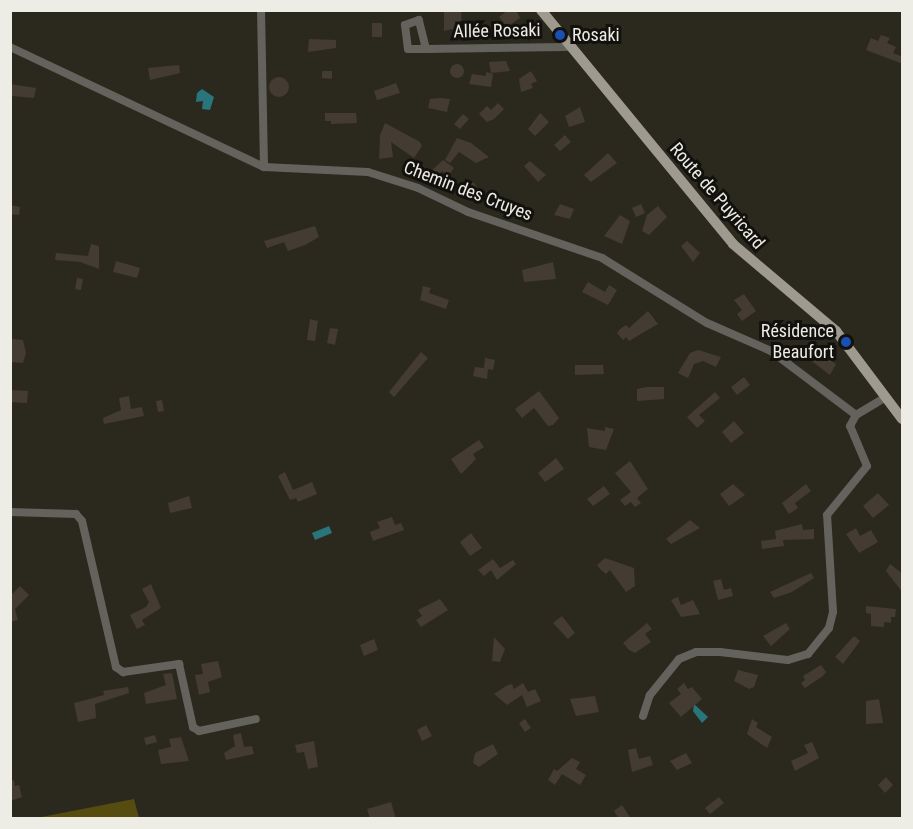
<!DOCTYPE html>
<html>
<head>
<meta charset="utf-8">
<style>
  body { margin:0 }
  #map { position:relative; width:913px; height:829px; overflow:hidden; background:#2b291e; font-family:"Roboto Condensed",sans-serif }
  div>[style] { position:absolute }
  .green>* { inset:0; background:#574c0f }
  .water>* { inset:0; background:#29757c }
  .building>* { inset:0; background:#443b33 }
  .round { border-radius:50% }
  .minor>* { height:8px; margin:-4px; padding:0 4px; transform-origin:4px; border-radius:4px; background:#63625c }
  .major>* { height:10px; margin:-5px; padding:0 5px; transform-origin:5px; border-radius:5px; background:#9e9a8f }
  .dots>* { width:16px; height:16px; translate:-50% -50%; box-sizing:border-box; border:3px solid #12110d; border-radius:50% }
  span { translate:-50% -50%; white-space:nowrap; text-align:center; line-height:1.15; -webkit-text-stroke:6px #12110d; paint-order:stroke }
  .street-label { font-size:18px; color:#edece5 }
  .poi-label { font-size:18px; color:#edece5 }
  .left { translate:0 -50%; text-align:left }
  .right { translate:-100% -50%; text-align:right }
  .frame { position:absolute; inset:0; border:12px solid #edece5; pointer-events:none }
</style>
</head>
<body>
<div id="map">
  <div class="green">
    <i style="clip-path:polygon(134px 799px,139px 818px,36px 818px)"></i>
  </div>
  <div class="water">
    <i style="clip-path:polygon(202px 89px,214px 97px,210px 110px,202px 109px,203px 101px,196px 102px,197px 93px)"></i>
    <i style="clip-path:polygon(329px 526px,332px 533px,315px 540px,312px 533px)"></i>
    <i style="clip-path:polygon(694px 704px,708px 717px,702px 723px,693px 711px)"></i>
  </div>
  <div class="building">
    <i style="clip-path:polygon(444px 10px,461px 10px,462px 33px,454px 35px,452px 29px,444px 31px)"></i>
    <i style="clip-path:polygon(508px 10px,516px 10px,520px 18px,507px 27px,499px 17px)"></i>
    <i style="clip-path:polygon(372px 23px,382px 23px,382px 37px,372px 37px)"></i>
    <i style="clip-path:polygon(881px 35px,890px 38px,887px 43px,896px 47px,893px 53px,903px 57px,903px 64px,866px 50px,871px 38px,878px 41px)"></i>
    <i style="clip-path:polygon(309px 39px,336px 40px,336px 48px,308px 52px)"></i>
    <i style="clip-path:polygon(506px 61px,510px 71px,491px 73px,489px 62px)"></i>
    <i class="round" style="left:450px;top:64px;width:14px;height:14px"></i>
    <i style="clip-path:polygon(179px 65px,180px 73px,150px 80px,148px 68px)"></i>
    <i style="clip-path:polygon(322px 71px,332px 71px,332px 79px,322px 78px)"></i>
    <i style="clip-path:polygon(531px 71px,537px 81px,531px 84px,533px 88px,521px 92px,519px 79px)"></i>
    <i style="clip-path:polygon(486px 72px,493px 74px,491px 87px,469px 84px,472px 74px,486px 76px)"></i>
    <i class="round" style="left:269px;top:77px;width:20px;height:20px"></i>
    <i style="clip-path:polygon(396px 83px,400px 93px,377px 100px,374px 91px)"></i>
    <i style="clip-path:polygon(10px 84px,36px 88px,34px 98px,12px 96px)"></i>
    <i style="clip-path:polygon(441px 98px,450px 99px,447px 112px,428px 108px,430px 99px)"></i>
    <i style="clip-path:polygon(498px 103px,504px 109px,494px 119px,487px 122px,479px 114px,487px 106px,491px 110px)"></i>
    <i style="clip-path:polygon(580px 107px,585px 122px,569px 127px,565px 116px)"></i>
    <i style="clip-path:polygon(325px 113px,356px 113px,357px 123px,331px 124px,331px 121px,325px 121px)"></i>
    <i style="clip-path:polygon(540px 113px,549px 122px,535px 136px,528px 129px)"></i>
    <i style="clip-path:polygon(463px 114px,469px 119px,460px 129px,454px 124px)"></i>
    <i style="clip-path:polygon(385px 123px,420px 142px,422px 146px,414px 158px,391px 142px,393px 157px,379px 159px,380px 135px)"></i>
    <i style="clip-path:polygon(565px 135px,571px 142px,560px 151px,554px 145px)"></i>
    <i style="clip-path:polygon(457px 138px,471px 143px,489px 157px,476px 163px,459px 152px,450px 163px,445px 160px)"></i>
    <i style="clip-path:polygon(608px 153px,617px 163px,591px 182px,584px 175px)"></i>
    <i style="clip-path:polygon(443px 160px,454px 168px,448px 176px,442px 171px,433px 182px,426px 176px)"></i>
    <i style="clip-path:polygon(530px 161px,546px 175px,538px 182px,524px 166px)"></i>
    <i class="round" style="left:463px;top:182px;width:14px;height:14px"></i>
    <i style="clip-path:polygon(560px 204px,574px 209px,570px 219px,554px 215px)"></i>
    <i style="clip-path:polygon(641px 204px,645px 213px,636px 217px,632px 208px)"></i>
    <i style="clip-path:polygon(10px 205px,20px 207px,19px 215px,10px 214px)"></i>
    <i style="clip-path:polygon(658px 206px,667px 217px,649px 235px,642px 231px,647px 215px)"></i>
    <i style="clip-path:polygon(620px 215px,630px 221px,622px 244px,604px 236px)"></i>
    <i style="clip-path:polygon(315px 226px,319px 237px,305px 245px,288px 251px,284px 242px,267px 248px,264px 241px)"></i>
    <i style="clip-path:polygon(687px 241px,700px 253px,693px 262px,681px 246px)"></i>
    <i style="clip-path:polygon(91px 244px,99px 246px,99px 269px,80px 262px,55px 260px,56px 253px,88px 256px)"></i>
    <i style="clip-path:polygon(116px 261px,140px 268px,137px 278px,113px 272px)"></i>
    <i style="clip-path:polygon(553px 262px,556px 279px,524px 282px,522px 270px)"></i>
    <i style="clip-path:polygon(77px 278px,83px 279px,81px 290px,75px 289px)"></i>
    <i style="clip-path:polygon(588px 282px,605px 292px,609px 285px,617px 290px,608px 305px,582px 292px)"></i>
    <i style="clip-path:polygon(423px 286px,431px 288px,429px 293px,449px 300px,446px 309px,420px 300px)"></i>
    <i style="clip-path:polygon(744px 294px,756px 311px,742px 321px,737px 314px,742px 310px,734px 300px)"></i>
    <i style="clip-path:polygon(648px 311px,658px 324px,629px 341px,626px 337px,623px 340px,617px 333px,620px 329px,626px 325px,629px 328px)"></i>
    <i style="clip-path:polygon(310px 319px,318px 321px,315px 341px,307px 340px)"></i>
    <i style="clip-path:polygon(330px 328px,338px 329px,335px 345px,327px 343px)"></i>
    <i style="clip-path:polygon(12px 339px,23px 340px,26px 353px,23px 363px,10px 362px)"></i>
    <i style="clip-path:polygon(809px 346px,836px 364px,830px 375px,802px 354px)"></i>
    <i style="clip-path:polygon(698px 350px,721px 357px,716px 367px,703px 361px,694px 364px,688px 378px,678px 373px,690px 353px)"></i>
    <i style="clip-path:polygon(421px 352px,428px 358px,394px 397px,389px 392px)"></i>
    <i style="clip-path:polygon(485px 358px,495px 360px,493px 370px,488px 369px,487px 379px,473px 376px,475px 367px,484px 368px)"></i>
    <i style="clip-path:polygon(575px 365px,603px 365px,604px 374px,575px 375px)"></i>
    <i style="clip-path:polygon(744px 377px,750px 385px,737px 395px,731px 387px)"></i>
    <i style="clip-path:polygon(647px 387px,664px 387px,664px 399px,637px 401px,637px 389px)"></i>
    <i style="clip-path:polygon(10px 390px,28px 391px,27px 403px,10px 402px)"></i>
    <i style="clip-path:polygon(539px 391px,559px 418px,553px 425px,548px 426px,534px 408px,522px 418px,515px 409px)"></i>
    <i style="clip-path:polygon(715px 392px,720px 398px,699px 415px,705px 421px,697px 428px,687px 417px)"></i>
    <i style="clip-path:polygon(129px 396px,131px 409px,142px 407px,144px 416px,104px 424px,103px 418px,121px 410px,119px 398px)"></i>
    <i style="clip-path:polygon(162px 400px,164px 411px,158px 412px,156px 401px)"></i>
    <i style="clip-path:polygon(734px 421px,744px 433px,731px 443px,722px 432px)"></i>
    <i style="clip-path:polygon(605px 427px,614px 429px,606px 450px,589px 447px,587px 428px,605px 431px)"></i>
    <i style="clip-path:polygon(479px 440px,484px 447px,473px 454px,476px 459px,461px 474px,451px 459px)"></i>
    <i style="clip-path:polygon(556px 458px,564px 469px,545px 482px,538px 473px)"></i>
    <i style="clip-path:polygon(630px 461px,648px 489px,637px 498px,641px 503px,635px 507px,631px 502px,625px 506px,620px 500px,631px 492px,615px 473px)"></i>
    <i style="clip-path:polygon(285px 472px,293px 490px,312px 482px,317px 494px,298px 502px,296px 498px,290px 500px,278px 476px)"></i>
    <i style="clip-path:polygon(733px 484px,745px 495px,729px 506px,720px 494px)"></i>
    <i style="clip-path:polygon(806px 484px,811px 491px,795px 503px,798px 508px,789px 514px,782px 503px)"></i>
    <i style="clip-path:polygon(604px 486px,610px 494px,593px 506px,587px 499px)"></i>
    <i style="clip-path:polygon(878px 493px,889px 505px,873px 518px,863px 506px)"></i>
    <i style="clip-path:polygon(189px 496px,192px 508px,170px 513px,168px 503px)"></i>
    <i style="clip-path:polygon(392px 517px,395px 525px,401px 523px,404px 530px,373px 541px,370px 532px,380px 528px,377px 522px)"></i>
    <i style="clip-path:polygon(690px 520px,700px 528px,671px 544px,666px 539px)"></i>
    <i style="clip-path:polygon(802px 524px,803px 530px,814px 529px,814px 539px,783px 540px,784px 546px,762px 549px,761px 541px,776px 539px,775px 531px)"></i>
    <i style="clip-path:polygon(856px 528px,860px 536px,871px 530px,878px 542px,859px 553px,846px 534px)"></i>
    <i style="clip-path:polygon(471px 533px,482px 548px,470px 556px,460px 542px)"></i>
    <i style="clip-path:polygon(605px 558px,634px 568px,635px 586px,626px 592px,610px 570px,606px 574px,601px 570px,597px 565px)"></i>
    <i style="clip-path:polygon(493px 559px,500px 568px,513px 560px,516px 564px,497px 580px,491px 570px,484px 576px,478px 570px)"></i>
    <i style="clip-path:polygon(890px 564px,903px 574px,903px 593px,886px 571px)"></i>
    <i style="clip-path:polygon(811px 573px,814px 578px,792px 592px,774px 598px,770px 592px)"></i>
    <i style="clip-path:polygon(721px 579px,724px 590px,731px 588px,733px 596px,718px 600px,713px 581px)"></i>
    <i style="clip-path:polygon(151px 584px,161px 608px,142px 620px,145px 625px,137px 629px,130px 615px,146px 607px,149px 602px,142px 589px)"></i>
    <i style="clip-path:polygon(20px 586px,29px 595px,15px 609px,18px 620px,10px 622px,10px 596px)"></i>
    <i style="clip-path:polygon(678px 597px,681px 605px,693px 600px,700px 614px,681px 617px,671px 600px)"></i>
    <i style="clip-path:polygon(440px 599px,448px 610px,421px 627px,416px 620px,422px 616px,418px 610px)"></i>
    <i style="clip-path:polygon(866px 606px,896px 609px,895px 617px,891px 617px,891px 623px,884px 622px,884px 627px,871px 626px,871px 614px,866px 613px)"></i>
    <i style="clip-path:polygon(562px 616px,575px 633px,568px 639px,553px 623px)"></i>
    <i style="clip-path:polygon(647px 623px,652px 629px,645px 634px,651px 642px,635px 653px,629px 650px,623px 643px)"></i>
    <i style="clip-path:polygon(786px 623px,790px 629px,771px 646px,763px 636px)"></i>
    <i style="clip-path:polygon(854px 636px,860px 641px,843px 664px,835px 657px)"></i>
    <i style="clip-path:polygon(494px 637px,505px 649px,500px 662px,492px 661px)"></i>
    <i style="clip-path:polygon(374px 639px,378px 650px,364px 656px,360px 645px)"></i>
    <i style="clip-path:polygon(218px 661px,222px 677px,208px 682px,210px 692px,199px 695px,195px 675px,203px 674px,201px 664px)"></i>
    <i style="clip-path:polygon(821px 665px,826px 672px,823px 676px,805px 688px,801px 683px,805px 680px,803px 676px)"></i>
    <i style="clip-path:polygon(738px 670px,758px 675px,754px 687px,749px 689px,734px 681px)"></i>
    <i style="clip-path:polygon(172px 673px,177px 699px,146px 704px,144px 693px,166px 685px,163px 674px)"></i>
    <i style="clip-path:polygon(523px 683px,528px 692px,535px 689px,541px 701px,527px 707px,522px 695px,507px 705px,494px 694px,506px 686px,512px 684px,514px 689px)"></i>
    <i style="clip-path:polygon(684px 683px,688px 689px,692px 687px,702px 699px,681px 717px,669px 703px,681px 694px,677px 689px)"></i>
    <i style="clip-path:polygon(128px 687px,129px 693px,95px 704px,96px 718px,78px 722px,74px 703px,104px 695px,103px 691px)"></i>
    <i style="clip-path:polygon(595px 696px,599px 712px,576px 716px,570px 699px)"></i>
    <i style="clip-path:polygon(879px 699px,883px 723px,866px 724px,866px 701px)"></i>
    <i style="clip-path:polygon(525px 719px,531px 728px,525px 732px,519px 723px)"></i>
    <i style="clip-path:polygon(752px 719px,758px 723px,756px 727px,772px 737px,767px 748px,747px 734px)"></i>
    <i style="clip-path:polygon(426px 725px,432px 736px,422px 741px,417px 730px)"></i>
    <i style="clip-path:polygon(241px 733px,244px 747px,252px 746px,254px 754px,226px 760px,224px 753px,235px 746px,233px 735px)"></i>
    <i style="clip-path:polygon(155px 735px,157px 742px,146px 745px,144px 738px)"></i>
    <i style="clip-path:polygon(181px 737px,189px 761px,161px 764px,158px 750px,171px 747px,169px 739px)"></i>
    <i style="clip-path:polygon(314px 741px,318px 767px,308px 769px,304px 752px,297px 753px,295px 745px)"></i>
    <i style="clip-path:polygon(812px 742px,819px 758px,795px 771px,791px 761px,808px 753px,804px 745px)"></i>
    <i style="clip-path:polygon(493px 744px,498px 754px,479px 767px,473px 763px,475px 753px)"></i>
    <i style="clip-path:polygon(636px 748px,639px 759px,650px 756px,653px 765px,632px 772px,628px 750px)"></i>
    <i style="clip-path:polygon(686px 753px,692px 763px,677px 770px,670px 761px)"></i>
    <i style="clip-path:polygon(572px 758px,580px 762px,576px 769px,586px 775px,580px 785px,562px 774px,555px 785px,548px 780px,554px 769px,557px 771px)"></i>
    <i style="clip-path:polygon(886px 777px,893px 785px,885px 793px,878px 785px)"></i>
    <i style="clip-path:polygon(14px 780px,15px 786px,19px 785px,22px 797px,10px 801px,10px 781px)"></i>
    <i style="clip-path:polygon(719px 797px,724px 803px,710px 814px,705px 808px)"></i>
    <i style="clip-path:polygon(391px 802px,396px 819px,370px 819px,367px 809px)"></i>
    <i style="clip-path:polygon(622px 805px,631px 819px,619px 819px,614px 811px)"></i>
  </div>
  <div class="minor">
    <i style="left:261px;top:10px;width:157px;rotate:88.9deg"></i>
    <i style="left:10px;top:47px;width:281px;rotate:25.3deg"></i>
    <i style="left:264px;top:167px;width:104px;rotate:2.8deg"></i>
    <i style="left:368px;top:172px;width:52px;rotate:17.7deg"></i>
    <i style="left:418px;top:188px;width:55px;rotate:25.6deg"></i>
    <i style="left:468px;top:212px;width:142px;rotate:18.9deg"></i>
    <i style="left:602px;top:258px;width:123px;rotate:31.8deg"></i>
    <i style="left:707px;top:323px;width:70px;rotate:23.6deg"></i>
    <i style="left:771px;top:351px;width:106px;rotate:37deg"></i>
    <i style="left:856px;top:415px;width:35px;rotate:-31deg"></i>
    <i style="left:426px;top:49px;width:30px;rotate:-104deg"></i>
    <i style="left:419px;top:20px;width:15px;rotate:160deg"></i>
    <i style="left:405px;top:25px;width:24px;rotate:83deg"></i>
    <i style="left:408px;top:49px;width:18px"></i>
    <i style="left:426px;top:49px;width:139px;rotate:-0.8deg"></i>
    <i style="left:565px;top:47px;width:4px;rotate:-14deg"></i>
    <i style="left:10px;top:512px;width:66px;rotate:1.7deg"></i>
    <i style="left:76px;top:514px;width:9px;rotate:49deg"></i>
    <i style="left:82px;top:521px;width:150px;rotate:76.9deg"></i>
    <i style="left:116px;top:667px;width:9px;rotate:36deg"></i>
    <i style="left:123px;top:672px;width:57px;rotate:-8.1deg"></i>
    <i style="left:179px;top:664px;width:65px;rotate:77.5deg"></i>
    <i style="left:193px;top:727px;width:7px;rotate:34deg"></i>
    <i style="left:199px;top:731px;width:58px;rotate:-11.9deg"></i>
    <i style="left:643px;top:716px;width:22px;rotate:-72deg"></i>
    <i style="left:650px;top:695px;width:46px;rotate:-51.1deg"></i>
    <i style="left:679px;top:659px;width:18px;rotate:-22deg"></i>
    <i style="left:696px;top:652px;width:24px"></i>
    <i style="left:720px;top:652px;width:68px;rotate:6.7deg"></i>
    <i style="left:788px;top:660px;width:21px;rotate:-17deg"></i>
    <i style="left:808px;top:654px;width:33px;rotate:-51deg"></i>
    <i style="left:829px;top:628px;width:16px;rotate:-76deg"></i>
    <i style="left:833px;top:612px;width:97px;rotate:-93.5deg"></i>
    <i style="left:827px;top:515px;width:63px;rotate:-50.8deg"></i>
    <i style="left:867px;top:466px;width:43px;rotate:-113deg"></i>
    <i style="left:850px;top:426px;width:13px;rotate:-61deg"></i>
  </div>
  <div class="major">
    <i style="left:541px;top:10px;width:303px;rotate:50.6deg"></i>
    <i style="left:733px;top:244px;width:135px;rotate:40.2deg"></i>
    <i style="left:836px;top:331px;width:110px;rotate:53.1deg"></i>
  </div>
  <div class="dots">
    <i style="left:560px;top:35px;background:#1a4fb4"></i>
    <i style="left:846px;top:342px;background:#1a4fb4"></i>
  </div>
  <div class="street-label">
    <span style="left:497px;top:31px;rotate:-1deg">Allée Rosaki</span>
    <span style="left:468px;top:191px;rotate:21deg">Chemin des Cruyes</span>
    <span style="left:717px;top:196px;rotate:49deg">Route de Puyricard</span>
  </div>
  <div class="poi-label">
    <span class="left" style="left:572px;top:35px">Rosaki</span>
    <span class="right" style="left:834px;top:342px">Résidence<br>Beaufort</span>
  </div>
  <div class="frame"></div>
</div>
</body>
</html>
